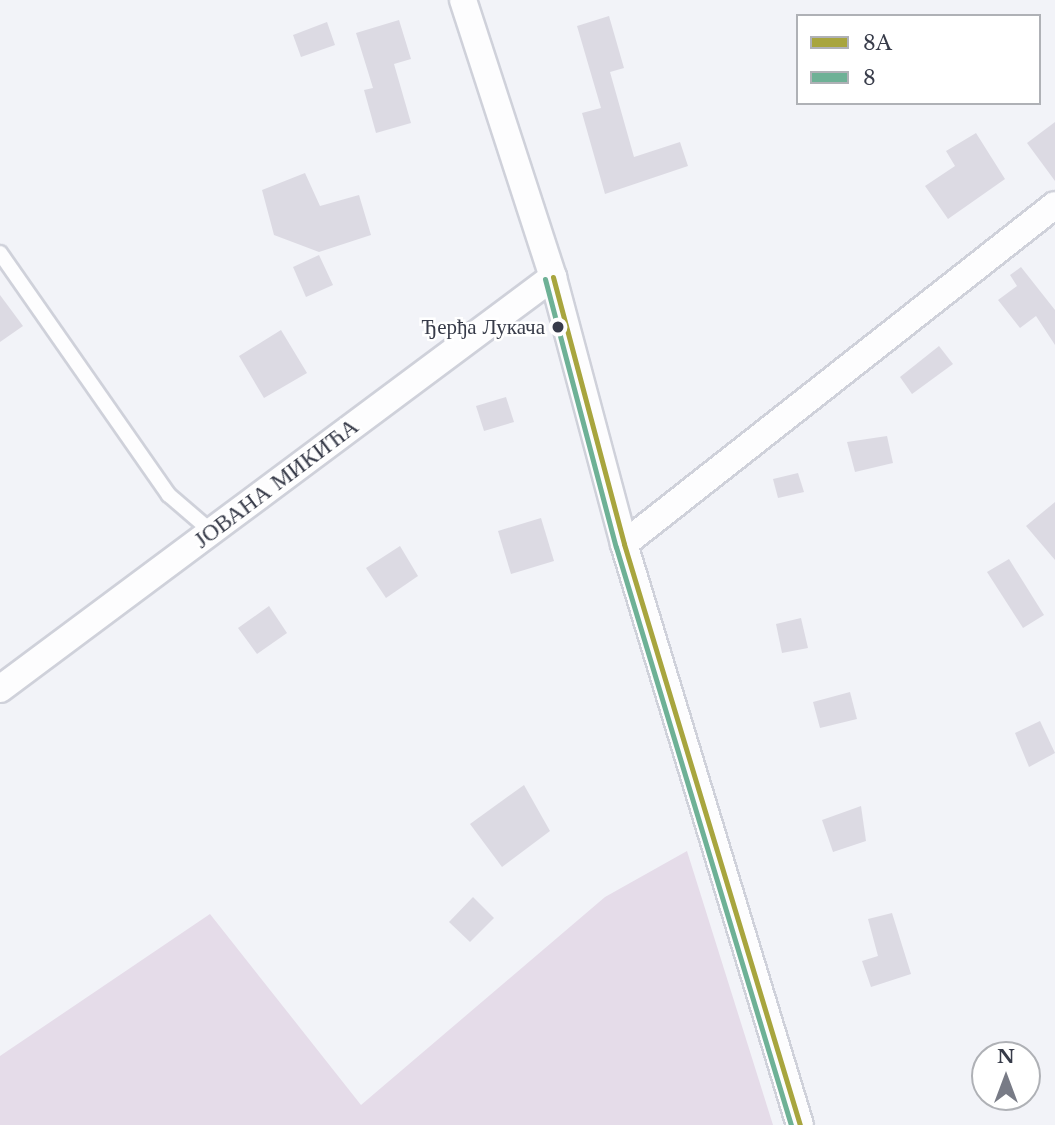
<!DOCTYPE html>
<html>
<head>
<meta charset="utf-8">
<style>
  body { margin:0 }
  #map { position:relative; width:1055px; height:1125px; overflow:hidden; background:#f2f3f8; font-family:"Libre Baskerville",serif }
  div>[style] { position:absolute }
  .green>* { inset:0; background:#e5dce9 }
  .building>* { inset:0; background:#dcdae3 }
  .roads { filter:drop-shadow(2px 0 #cfd1da) drop-shadow(-2px 0 #cfd1da) drop-shadow(0 2px #cfd1da) drop-shadow(0 -2px #cfd1da) }
  .lane>* { height:14px; margin:-7px; padding:0 7px; transform-origin:7px; border-radius:7px; background:#fdfdfe }
  .street>* { height:26px; margin:-13px; padding:0 13px; transform-origin:13px; border-radius:13px; background:#fdfdfe }
  .bus-1>* { height:5px; margin:-2.5px; padding:0 2.5px; transform-origin:2.5px; border-radius:2.5px; background:#a8a53e }
  .bus-2>* { height:5px; margin:-2.5px; padding:0 2.5px; transform-origin:2.5px; border-radius:2.5px; background:#6eb196 }
  .dots>* { width:19px; height:19px; translate:-50% -50%; box-sizing:border-box; border:4px solid #fff; border-radius:50% }
  span { translate:-50% -50%; white-space:nowrap; text-align:center; line-height:1.15; -webkit-text-stroke:5px #fff; paint-order:stroke }
  .bus-label { font-size:21px; color:#373b49 }
  .right { translate:-100% -50%; text-align:right }
  .street-label { font-size:23px; color:#373b49 }
  .legend { position:absolute; left:796px; top:14px; width:245px; height:91px; box-sizing:border-box; background:#fff; border:2px solid #afb1b6; margin:0; padding:9px 12px; list-style:none; font-size:21px; color:#373b49 }
  .legend li { display:flex; align-items:center; gap:14px; height:35px }
  .legend b { width:35px; border:2px solid #afb1b6 }
  .north { position:absolute; left:971px; top:1041px; width:70px; height:70px; box-sizing:border-box; background:#fff; border:2px solid #afb1b6; border-radius:50%; rotate:0deg; font-size:19px; font-weight:700; line-height:28px; text-align:center; color:#373b49 }
  .north::after { content:''; display:block; margin:auto; width:24px; height:32px; background:#787b86; clip-path:polygon(50% 0,100% 100%,50% 72%,0 100%) }
</style>
</head>
<body>
<div id="map">
  <div class="green">
    <i style="clip-path:polygon(687px 851px,773px 1125px,0 1125px,0 1056px,210px 914px,361px 1105px,605px 897px)"></i>
  </div>
  <div class="building">
    <i style="clip-path:polygon(609px 16px,624px 68px,610px 72px,634px 157px,680px 142px,688px 166px,605px 194px,582px 113px,601px 108px,577px 26px)"></i>
    <i style="clip-path:polygon(399px 20px,411px 59px,394px 64px,411px 123px,376px 133px,364px 90px,373px 88px,356px 33px)"></i>
    <i style="clip-path:polygon(327px 22px,335px 45px,301px 57px,293px 35px)"></i>
    <i style="clip-path:polygon(1055px 122px,1055px 181px,1027px 143px)"></i>
    <i style="clip-path:polygon(976px 133px,1005px 179px,948px 219px,925px 186px,955px 166px,946px 151px)"></i>
    <i style="clip-path:polygon(305px 173px,320px 206px,359px 195px,371px 235px,319px 252px,274px 235px,262px 190px)"></i>
    <i style="clip-path:polygon(319px 255px,333px 285px,306px 297px,293px 267px)"></i>
    <i style="clip-path:polygon(1021px 267px,1055px 310px,1055px 345px,1036px 316px,1020px 328px,998px 300px,1017px 286px,1010px 275px)"></i>
    <i style="clip-path:polygon(0 295px,23px 326px,0 342px)"></i>
    <i style="clip-path:polygon(281px 330px,307px 373px,264px 398px,239px 356px)"></i>
    <i style="clip-path:polygon(939px 346px,953px 364px,912px 394px,900px 377px)"></i>
    <i style="clip-path:polygon(506px 397px,514px 422px,484px 431px,476px 406px)"></i>
    <i style="clip-path:polygon(887px 436px,893px 463px,855px 472px,847px 442px)"></i>
    <i style="clip-path:polygon(798px 473px,804px 492px,778px 498px,773px 479px)"></i>
    <i style="clip-path:polygon(1055px 502px,1055px 560px,1026px 526px)"></i>
    <i style="clip-path:polygon(541px 518px,554px 561px,511px 574px,498px 531px)"></i>
    <i style="clip-path:polygon(400px 546px,418px 576px,386px 598px,366px 568px)"></i>
    <i style="clip-path:polygon(1009px 559px,1044px 615px,1023px 628px,987px 572px)"></i>
    <i style="clip-path:polygon(269px 606px,287px 633px,257px 654px,238px 628px)"></i>
    <i style="clip-path:polygon(801px 618px,808px 648px,782px 653px,776px 624px)"></i>
    <i style="clip-path:polygon(850px 692px,857px 719px,820px 728px,813px 702px)"></i>
    <i style="clip-path:polygon(1040px 721px,1055px 753px,1029px 767px,1015px 733px)"></i>
    <i style="clip-path:polygon(524px 785px,550px 831px,502px 867px,470px 824px)"></i>
    <i style="clip-path:polygon(861px 806px,866px 841px,833px 852px,822px 820px)"></i>
    <i style="clip-path:polygon(473px 897px,494px 918px,470px 942px,449px 922px)"></i>
    <i style="clip-path:polygon(892px 913px,911px 974px,871px 987px,862px 961px,878px 956px,868px 919px)"></i>
  </div>
  <div class="roads">
    <div class="lane">
      <i style="left:0;top:253px;width:295px;rotate:55.1deg"></i>
      <i style="left:169px;top:495px;width:57px;rotate:40.7deg"></i>
    </div>
    <div class="street">
      <i style="left:463px;top:0;width:291px;rotate:72deg"></i>
      <i style="left:553px;top:277px;width:276px;rotate:75.1deg"></i>
      <i style="left:624px;top:544px;width:607px;rotate:73.15deg"></i>
      <i style="left:624px;top:544px;width:548px;rotate:-38.19deg"></i>
      <i style="left:0;top:689px;width:690px;rotate:-36.69deg"></i>
    </div>
  </div>
  <div class="bus-1">
    <i style="left:553px;top:277px;width:276px;rotate:75.1deg"></i>
    <i style="left:624px;top:544px;width:607px;rotate:73.15deg"></i>
  </div>
  <div class="bus-2">
    <i style="left:545px;top:279px;width:277px;rotate:75.2deg"></i>
    <i style="left:616px;top:547px;width:604px;rotate:73.16deg"></i>
  </div>
  <div class="dots">
    <i style="left:558px;top:327px;background:#373b49"></i>
  </div>
  <div class="bus-label">
    <span class="right" style="left:545px;top:327px">Ђерђа Лукача</span>
  </div>
  <div class="street-label">
    <span style="left:276px;top:483px;rotate:-37deg">ЈОВАНА МИКИЋА</span>
  </div>
  <ul class="legend">
  <li><b style="height:9px;background:#a8a53e"></b>8A</li>
  <li><b style="height:9px;background:#6eb196"></b>8</li>
  </ul>
  <div class="north">N</div>
</div>
</body>
</html>
